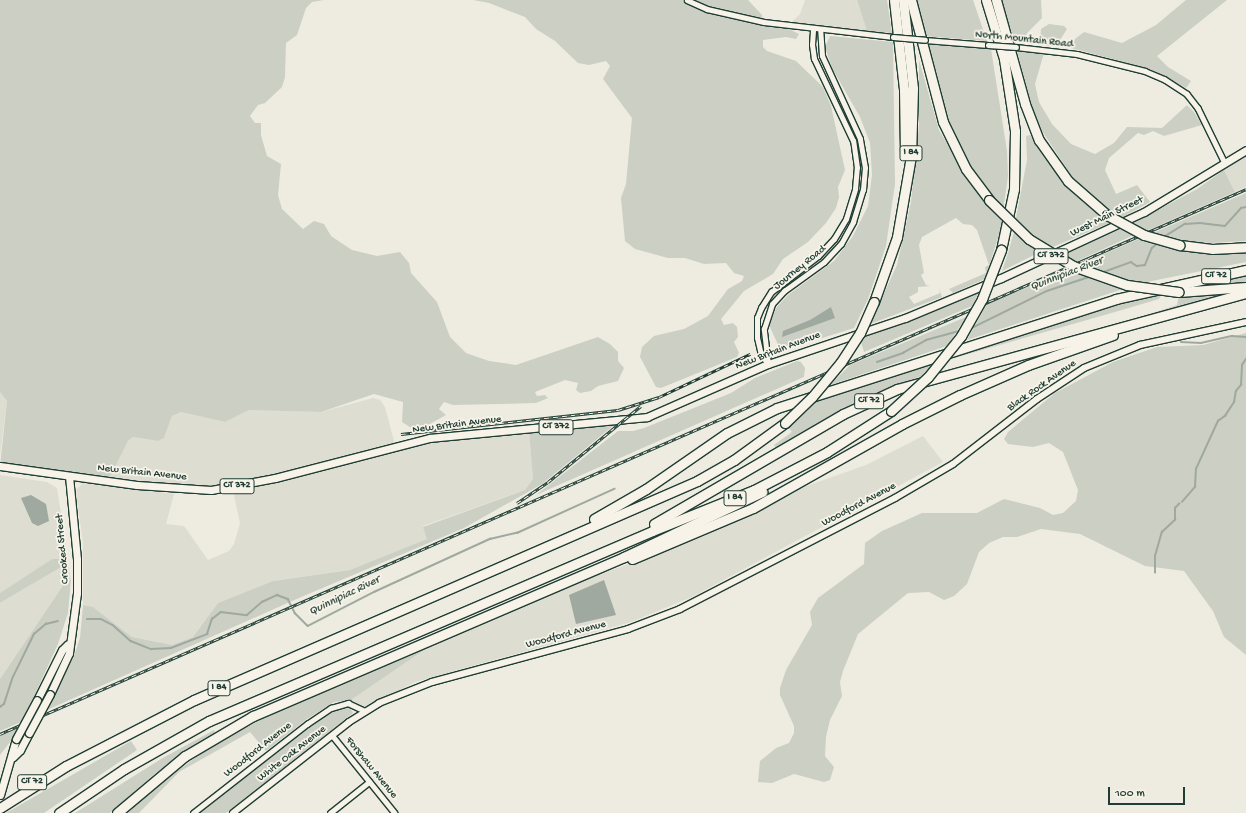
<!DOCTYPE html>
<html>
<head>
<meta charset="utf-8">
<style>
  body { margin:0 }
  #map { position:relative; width:1246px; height:813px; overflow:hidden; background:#eeece1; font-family:"Gochi Hand",sans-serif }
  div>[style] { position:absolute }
  .built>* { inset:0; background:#ddddd2 }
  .green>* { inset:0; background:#cccfc4 }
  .water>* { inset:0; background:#9fa99f }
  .stream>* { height:1.5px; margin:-0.75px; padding:0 0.75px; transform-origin:0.75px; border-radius:0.75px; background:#9fa99f }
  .roads { filter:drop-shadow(1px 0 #1f3d34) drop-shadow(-1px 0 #1f3d34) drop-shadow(0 1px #1f3d34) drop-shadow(0 -1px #1f3d34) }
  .minor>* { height:4.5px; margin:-2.25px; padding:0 2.25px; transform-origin:2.25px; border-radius:2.25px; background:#f7f3e8 }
  .tertiary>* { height:6px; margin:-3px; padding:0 3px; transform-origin:3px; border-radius:3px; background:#f7f3e8 }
  .secondary>* { height:7px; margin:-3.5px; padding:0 3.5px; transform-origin:3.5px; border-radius:3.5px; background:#f7f3e8 }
  .primary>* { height:7px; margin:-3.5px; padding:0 3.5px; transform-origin:3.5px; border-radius:3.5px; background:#f7f3e8 }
  .motorway>* { height:9px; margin:-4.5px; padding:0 4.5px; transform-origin:4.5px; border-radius:4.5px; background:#f7f3e8 }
  .rail>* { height:3px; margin-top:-1.5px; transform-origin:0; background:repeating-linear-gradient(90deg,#f7f3e8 0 4.5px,#1f3d34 0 9px); box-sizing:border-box; border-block:1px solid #1f3d34 }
  .bridges { filter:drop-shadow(1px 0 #1f3d34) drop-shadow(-1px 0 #1f3d34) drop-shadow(0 1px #1f3d34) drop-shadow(0 -1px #1f3d34) }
  .minor-bridge>* { height:4.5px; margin:-2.25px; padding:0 2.25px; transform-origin:2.25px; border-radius:2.25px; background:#f7f3e8 }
  .secondary-bridge>* { height:7px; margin:-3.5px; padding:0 3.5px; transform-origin:3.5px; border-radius:3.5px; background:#f7f3e8 }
  .motorway-bridge>* { height:9px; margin:-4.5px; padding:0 4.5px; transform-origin:4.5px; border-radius:4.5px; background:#f7f3e8 }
  span { translate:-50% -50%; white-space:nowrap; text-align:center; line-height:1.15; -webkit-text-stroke:3.5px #f7f3e8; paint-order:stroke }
  .shield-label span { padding:1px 3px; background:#f7f3e8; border:1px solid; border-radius:3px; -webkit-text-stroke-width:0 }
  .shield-label { font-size:10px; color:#1f3d34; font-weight:700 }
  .street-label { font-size:11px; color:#1f3d34 }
  .water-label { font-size:12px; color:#3f584f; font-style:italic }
  .scale { position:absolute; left:1108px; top:787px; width:77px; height:18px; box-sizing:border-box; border:2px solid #1f3d34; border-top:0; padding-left:5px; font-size:12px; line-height:14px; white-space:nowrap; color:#1f3d34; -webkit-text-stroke:3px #f7f3e8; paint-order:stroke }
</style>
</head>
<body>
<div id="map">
  <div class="built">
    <i style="clip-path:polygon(805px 0,857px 0,867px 31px,792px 22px,800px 14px)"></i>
    <i style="clip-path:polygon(1246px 156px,1246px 187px,1235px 192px,1224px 170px)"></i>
    <i style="clip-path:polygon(0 392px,7px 401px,0 456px)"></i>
    <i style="clip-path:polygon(373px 398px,380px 400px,385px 407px,395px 445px,224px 488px,108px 481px,128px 441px,133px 437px,158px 441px,164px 438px,172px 416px,181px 412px,225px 422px,249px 410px,321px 412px)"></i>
    <i style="clip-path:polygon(529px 431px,533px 479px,525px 490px,423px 526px,428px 539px,350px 570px,273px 581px,218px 603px,193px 637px,172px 645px,132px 637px,93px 607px,83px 605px,83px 542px,76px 495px,77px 489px,83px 483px,174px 494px,166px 524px,184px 526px,208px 560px,229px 551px,234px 544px,240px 523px,234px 496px,236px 491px,244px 488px,297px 476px,404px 446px,462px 437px)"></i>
    <i style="clip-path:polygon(923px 436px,943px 462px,692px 597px,631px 622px,415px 682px,365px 708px,351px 700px,427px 648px,607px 572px,704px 536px,801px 488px,866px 465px)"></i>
    <i style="clip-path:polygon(0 475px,47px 482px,57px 488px,68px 559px,52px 559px,0 593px)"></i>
    <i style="clip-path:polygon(68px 563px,71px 580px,66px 581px,0 679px,0 603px)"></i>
  </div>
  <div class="green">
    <i style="clip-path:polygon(0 0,324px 0,312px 2px,306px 8px,297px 35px,286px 43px,285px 77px,282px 87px,265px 103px,258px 105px,250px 116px,255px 123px,261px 123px,261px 135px,267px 156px,281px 164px,278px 195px,282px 209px,303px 229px,314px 221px,324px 224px,331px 236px,352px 250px,377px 256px,400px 252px,409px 263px,411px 273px,437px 302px,450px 337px,466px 353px,489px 361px,516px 365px,598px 337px,610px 344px,618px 352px,618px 361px,624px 368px,618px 381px,598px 386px,591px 391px,580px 393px,576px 390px,578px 383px,565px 380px,535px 392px,537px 396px,545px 395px,548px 398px,536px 403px,453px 405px,444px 402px,439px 409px,446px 415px,428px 425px,413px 429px,402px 422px,403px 402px,374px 394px,321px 412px,249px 410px,225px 422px,181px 412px,172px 416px,164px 438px,158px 441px,133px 437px,128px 441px,108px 481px,0 466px,7px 401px,0 392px)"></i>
    <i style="clip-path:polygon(473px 0,748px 0,762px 15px,763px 25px,789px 29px,799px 34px,796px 39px,786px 37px,763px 40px,763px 47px,767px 51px,796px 61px,823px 87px,831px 106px,845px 170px,838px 187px,839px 197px,836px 208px,826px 223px,808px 242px,783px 259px,773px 274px,744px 291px,721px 319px,724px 325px,733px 323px,737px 327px,738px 337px,734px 342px,739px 353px,737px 357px,661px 388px,656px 387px,640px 357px,642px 347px,654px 336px,684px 329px,708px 316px,728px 289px,742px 281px,744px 276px,734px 273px,726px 263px,704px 264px,685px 258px,668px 258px,635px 249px,625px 241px,621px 198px,626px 184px,632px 118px,603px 79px,610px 66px,606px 61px,589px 65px,578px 63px,555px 41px,536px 29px,525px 17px,489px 3px)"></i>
    <i style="clip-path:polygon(857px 0,887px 0,892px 33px,867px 31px)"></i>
    <i style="clip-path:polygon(914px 0,973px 0,987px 41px,923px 36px)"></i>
    <i style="clip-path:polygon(1000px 0,1041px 0,1042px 18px,1027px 33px,1025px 40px,1014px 38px)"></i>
    <i style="clip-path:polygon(1186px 0,1227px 0,1157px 56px,1168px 67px,1191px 81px,1186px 88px,1150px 69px,1071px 48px,1075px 39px,1084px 32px,1122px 43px,1156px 25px)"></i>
    <i style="clip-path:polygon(1049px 24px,1064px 26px,1067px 29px,1056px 46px,1041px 45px,1040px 41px,1041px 29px)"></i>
    <i style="clip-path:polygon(830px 36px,893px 42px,895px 184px,886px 246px,868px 299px,854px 328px,781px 351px,769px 325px,776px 308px,788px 295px,834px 261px,853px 236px,868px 206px,872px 175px,870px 143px,860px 117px,832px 68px,825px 47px)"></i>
    <i style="clip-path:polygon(924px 44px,991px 49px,1007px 151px,1008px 176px,1003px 211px,972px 171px,947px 126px)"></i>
    <i style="clip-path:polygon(1017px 51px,1044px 53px,1035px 84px,1039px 102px,1052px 124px,1071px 144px,1095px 154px,1114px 143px,1127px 127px,1162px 128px,1187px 105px,1194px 112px,1202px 125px,1164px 136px,1153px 131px,1144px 135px,1138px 133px,1109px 158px,1105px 170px,1116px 194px,1137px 185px,1150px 202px,1121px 218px,1096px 200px,1073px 178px,1042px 131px,1032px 107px)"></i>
    <i style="clip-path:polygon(919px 60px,939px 130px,969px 181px,1003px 222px,985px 279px,953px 293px,946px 286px,949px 289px,986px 273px,985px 267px,989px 265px,977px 230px,972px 225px,963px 224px,956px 218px,922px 237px,919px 245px,924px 273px,921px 275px,926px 285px,930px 286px,918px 287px,918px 292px,909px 297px,914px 304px,940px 293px,939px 288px,942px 297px,870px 324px,897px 265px,911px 202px,919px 125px)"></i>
    <i style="clip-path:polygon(1030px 135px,1065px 184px,1112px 222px,1048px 249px,1015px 223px,1027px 160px,1026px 136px)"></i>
    <i style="clip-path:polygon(1224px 170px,1235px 192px,1146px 231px,1132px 224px,1197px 189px)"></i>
    <i style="clip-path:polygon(1246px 193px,1246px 241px,1212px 243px,1181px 241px,1153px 233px)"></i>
    <i style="clip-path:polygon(1123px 228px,1136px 234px,1073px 263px,1061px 256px)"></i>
    <i style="clip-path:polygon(1014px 232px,1040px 252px,1002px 271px,1008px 253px)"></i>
    <i style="clip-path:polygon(1143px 237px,1246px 250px,1246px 262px,1137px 284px,1079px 265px)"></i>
    <i style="clip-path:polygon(1070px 270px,1123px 289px,967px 340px,987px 304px)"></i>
    <i style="clip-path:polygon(1246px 273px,1246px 283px,1218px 287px,1180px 287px)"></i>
    <i style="clip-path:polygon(979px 292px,972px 306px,864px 352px,861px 342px,864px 336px,919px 318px)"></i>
    <i style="clip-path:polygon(1148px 294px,1161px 295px,1159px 299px,1115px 312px,954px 358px,958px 352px)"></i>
    <i style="clip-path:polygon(1179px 295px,1223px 295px,1128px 321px,1177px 305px)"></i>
    <i style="clip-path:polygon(966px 317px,947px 346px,830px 385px,850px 365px)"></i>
    <i style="clip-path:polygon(1246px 333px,1246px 655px,1224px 637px,1213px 611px,1184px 571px,1145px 566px,1080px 534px,1041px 529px,1017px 537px,1003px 537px,989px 543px,979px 552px,967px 584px,954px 596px,944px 600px,929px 592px,908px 593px,858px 634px,843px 671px,840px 682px,842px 696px,830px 720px,826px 737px,825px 756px,834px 767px,830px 780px,824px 782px,794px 774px,772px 783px,758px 782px,760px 761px,776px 748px,789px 743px,794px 733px,794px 726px,780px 695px,780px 688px,786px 670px,812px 625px,810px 612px,818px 598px,864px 564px,865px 543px,882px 531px,922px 513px,977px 513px,1004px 499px,1040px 508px,1053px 515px,1063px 513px,1076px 501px,1078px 490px,1063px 452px,1049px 443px,1033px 447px,1008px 444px,1004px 439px,1008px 432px,1055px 393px,1113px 362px,1157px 347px,1203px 345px)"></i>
    <i style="clip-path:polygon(936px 360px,921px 376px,857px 401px,777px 449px,774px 445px,792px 432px,788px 427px,820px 397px)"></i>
    <i style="clip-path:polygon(797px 361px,801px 362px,805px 368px,804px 377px,536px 495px,618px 431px,633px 431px,644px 428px,731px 393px,755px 378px)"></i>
    <i style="clip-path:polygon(613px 426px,542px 484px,464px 528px,292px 601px,47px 710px,74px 656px,80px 638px,83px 605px,93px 607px,132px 637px,172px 645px,193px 637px,218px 603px,273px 581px,350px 570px,427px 539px,423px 527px,525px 490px,533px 479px,529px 431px)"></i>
    <i style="clip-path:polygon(52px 559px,68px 559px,68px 563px,0 603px,0 593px)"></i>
    <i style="clip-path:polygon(607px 572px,427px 648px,351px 700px,334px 702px,307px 719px,266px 751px,250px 732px,179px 772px,139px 813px,128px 813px,152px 789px,212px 746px,287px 706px,563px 587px)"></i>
    <i style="clip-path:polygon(71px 580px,68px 613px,58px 644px,31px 703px,21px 722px,0 731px,0 679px,66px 581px)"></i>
    <i style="clip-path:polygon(343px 706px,350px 708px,353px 713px,226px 813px,197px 813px,308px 726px)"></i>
    <i style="clip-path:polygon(18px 727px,10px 742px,0 755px,0 735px)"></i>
    <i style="clip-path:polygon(214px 730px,215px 733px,157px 772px,110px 813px,75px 813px,161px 759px)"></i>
    <i style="clip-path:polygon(131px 741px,137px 750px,44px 813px,6px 813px)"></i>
  </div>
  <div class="water">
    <i style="clip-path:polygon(831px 307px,835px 318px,782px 337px,783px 331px,810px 320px)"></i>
    <i style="clip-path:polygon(31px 495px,46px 504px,49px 521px,38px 526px,32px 523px,21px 498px)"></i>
    <i style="clip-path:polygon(604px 580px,616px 615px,576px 624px,569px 595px)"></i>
  </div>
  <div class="stream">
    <i style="left:1164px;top:237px;width:25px;rotate:-32deg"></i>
    <i style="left:1185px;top:224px;width:15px;rotate:-4deg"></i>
    <i style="left:1200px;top:223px;width:25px;rotate:7deg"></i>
    <i style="left:1225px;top:226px;width:24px;rotate:-48deg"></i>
    <i style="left:1241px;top:208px;width:5px;rotate:-11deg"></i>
    <i style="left:1101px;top:273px;width:32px;rotate:-20deg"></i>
    <i style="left:1131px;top:262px;width:7px;rotate:34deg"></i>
    <i style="left:1137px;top:266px;width:8px;rotate:-7deg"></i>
    <i style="left:1145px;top:265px;width:18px;rotate:-68deg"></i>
    <i style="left:1152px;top:248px;width:9px;rotate:-41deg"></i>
    <i style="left:970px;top:329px;width:86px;rotate:-26.3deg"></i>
    <i style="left:1047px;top:291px;width:47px;rotate:-18.4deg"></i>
    <i style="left:1181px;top:342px;width:20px;rotate:3deg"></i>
    <i style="left:1201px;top:343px;width:32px;rotate:-13deg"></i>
    <i style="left:1232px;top:336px;width:14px;rotate:4deg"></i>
    <i style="left:877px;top:362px;width:28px;rotate:-19deg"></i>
    <i style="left:903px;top:353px;width:26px;rotate:-29deg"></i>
    <i style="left:926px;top:340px;width:35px;rotate:-15deg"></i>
    <i style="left:1182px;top:502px;width:20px;rotate:-49deg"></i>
    <i style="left:1195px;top:487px;width:18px;rotate:-87deg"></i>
    <i style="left:1196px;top:469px;width:53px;rotate:-65.4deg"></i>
    <i style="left:1218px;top:421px;width:9px;rotate:-36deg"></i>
    <i style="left:1225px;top:416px;width:17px;rotate:-57deg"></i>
    <i style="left:1234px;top:402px;width:11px;rotate:-80deg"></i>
    <i style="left:1236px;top:391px;width:8px;rotate:-50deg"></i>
    <i style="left:1241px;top:385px;width:20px;rotate:-87deg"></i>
    <i style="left:1242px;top:365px;width:7px;rotate:-56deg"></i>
    <i style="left:1155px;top:573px;width:17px;rotate:-90deg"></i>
    <i style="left:1155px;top:556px;width:25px;rotate:-74deg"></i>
    <i style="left:1162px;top:532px;width:18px;rotate:-43deg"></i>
    <i style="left:1175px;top:520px;width:12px;rotate:-90deg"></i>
    <i style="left:1175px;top:508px;width:6px;rotate:-45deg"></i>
    <i style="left:87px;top:619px;width:14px"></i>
    <i style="left:101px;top:619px;width:13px;rotate:27deg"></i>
    <i style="left:113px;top:625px;width:24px;rotate:42deg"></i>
    <i style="left:131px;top:641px;width:22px;rotate:22deg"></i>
    <i style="left:151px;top:649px;width:20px;rotate:-3deg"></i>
    <i style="left:171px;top:648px;width:39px;rotate:-21deg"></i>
    <i style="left:207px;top:634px;width:16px;rotate:-72deg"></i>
    <i style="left:212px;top:619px;width:11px;rotate:-38deg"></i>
    <i style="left:221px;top:612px;width:26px;rotate:7deg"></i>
    <i style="left:247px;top:615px;width:20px;rotate:-41deg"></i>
    <i style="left:262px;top:602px;width:17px;rotate:-25deg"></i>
    <i style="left:277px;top:595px;width:12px;rotate:20deg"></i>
    <i style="left:288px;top:599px;width:16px;rotate:63deg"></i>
    <i style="left:295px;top:613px;width:18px;rotate:45deg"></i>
    <i style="left:308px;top:626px;width:74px;rotate:-27.3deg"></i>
    <i style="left:374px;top:592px;width:128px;rotate:-24.6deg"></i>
    <i style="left:490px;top:539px;width:28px;rotate:-13deg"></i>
    <i style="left:517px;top:533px;width:107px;rotate:-24.4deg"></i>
    <i style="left:0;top:707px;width:5px;rotate:-37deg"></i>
    <i style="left:4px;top:704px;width:28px;rotate:-72deg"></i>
    <i style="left:13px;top:677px;width:48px;rotate:-64deg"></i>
    <i style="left:34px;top:634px;width:16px;rotate:-40deg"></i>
    <i style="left:46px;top:624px;width:12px;rotate:-14deg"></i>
  </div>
  <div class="roads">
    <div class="minor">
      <i style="left:687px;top:0;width:22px;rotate:24deg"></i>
      <i style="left:707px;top:9px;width:58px;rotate:12.8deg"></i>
      <i style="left:764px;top:22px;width:130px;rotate:6.6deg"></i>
      <i style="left:925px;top:40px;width:63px;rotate:4.5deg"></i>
      <i style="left:1016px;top:47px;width:61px;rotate:6.5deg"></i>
      <i style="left:1077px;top:54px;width:70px;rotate:14deg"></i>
      <i style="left:1145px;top:71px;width:21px;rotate:23deg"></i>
      <i style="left:1164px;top:79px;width:27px;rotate:33deg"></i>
      <i style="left:1187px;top:94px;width:18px;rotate:52deg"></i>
      <i style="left:1198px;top:108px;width:61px;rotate:63.9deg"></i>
      <i style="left:768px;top:364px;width:11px;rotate:-128deg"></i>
      <i style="left:761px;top:355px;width:17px;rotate:-103deg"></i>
      <i style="left:757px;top:338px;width:20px;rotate:-90deg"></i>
      <i style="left:757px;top:318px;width:11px;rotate:-68deg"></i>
      <i style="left:761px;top:308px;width:19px;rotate:-58deg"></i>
      <i style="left:771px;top:292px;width:59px;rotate:-37.5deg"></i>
      <i style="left:818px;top:256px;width:23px;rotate:-47deg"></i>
      <i style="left:834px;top:239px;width:23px;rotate:-59deg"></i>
      <i style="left:846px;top:219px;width:31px;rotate:-73deg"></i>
      <i style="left:855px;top:189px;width:21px;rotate:-85deg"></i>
      <i style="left:857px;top:168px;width:27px;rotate:-98deg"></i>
      <i style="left:853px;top:141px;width:91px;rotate:-115.4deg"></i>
      <i style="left:814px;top:59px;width:14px;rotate:-98deg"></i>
      <i style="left:812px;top:45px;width:15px;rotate:-86deg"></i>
      <i style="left:768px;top:364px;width:35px;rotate:-97deg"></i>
      <i style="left:764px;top:329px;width:26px;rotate:-72deg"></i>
      <i style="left:772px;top:304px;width:18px;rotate:-47deg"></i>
      <i style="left:784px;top:291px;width:49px;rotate:-35.9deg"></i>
      <i style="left:824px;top:262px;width:25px;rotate:-47deg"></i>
      <i style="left:841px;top:244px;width:25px;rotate:-61deg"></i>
      <i style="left:853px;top:222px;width:34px;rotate:-73deg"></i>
      <i style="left:863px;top:190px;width:22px;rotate:-85deg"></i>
      <i style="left:865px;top:168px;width:29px;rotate:-100deg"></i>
      <i style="left:860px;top:139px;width:91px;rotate:-114.6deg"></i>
      <i style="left:822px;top:56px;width:26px;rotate:-94deg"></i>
      <i style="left:332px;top:735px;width:100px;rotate:51.1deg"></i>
      <i style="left:193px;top:813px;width:145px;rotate:-38deg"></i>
      <i style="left:307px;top:724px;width:29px;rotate:-34deg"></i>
      <i style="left:331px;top:708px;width:18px;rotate:-16deg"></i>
      <i style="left:348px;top:703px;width:19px;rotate:25deg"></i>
      <i style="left:330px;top:813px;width:50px;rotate:-38.5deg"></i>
    </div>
    <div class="tertiary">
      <i style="left:233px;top:813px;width:147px;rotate:-38.1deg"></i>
      <i style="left:349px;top:722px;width:36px;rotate:-32deg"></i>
      <i style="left:379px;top:703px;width:57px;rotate:-21.6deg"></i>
      <i style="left:432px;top:682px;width:203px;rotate:-15.1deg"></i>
      <i style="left:628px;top:629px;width:56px;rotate:-21deg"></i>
      <i style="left:680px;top:609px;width:242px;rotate:-27.3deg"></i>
      <i style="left:895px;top:498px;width:67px;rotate:-30.4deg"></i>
      <i style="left:953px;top:464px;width:106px;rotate:-37.7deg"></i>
      <i style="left:1037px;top:399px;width:56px;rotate:-33.4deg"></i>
      <i style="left:1084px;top:368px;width:61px;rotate:-22.3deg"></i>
      <i style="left:1140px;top:345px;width:108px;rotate:-12.2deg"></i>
    </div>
    <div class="secondary">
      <i style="left:50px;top:694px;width:45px;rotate:-65.1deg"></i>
      <i style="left:69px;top:653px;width:61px;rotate:-82.4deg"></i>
      <i style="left:77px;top:593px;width:34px;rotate:-90deg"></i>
      <i style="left:77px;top:559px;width:83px;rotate:-95.5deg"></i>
      <i style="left:37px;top:700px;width:56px;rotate:-63.4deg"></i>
      <i style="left:62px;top:650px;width:8px;rotate:-45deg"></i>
      <i style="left:13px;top:757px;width:10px;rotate:-45deg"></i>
      <i style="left:20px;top:750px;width:19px;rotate:-62deg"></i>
      <i style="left:0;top:795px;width:58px;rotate:-74.1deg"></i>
    </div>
    <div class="primary">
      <i style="left:0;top:466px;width:138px;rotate:7.9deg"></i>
      <i style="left:137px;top:485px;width:74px;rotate:3.9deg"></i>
      <i style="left:211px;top:490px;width:65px;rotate:-10.6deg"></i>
      <i style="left:275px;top:478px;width:160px;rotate:-14.5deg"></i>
      <i style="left:430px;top:438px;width:218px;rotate:-5.5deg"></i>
      <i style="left:647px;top:417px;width:132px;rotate:-23.7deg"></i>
      <i style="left:768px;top:364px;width:145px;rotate:-18.6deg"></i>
      <i style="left:905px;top:318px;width:104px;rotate:-22.6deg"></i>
      <i style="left:1001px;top:278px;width:157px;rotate:-24.8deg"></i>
      <i style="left:1144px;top:212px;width:119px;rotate:-31.3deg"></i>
    </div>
    <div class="motorway">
      <i style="left:894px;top:0;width:90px;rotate:83.6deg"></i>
      <i style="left:904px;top:89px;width:63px;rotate:89.1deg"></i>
      <i style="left:911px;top:0;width:126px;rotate:75.3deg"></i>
      <i style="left:943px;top:122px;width:52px;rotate:63.9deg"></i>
      <i style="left:966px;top:169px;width:39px;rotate:53deg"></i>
      <i style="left:986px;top:0;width:62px;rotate:73deg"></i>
      <i style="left:1004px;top:59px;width:73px;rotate:81.3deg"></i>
      <i style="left:1015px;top:131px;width:58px;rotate:91deg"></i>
      <i style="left:1014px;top:189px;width:62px;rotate:102deg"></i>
      <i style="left:996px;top:0;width:108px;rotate:74.4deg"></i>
      <i style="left:1025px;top:104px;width:39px;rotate:69deg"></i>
      <i style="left:1039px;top:140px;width:50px;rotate:54.7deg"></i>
      <i style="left:1068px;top:181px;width:52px;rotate:41.1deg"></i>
      <i style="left:1180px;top:245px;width:32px;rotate:7deg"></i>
      <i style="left:1212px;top:249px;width:34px;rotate:-3deg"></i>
      <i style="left:1179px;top:292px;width:67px;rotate:-4.3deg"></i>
      <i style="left:874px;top:302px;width:69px;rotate:-70.5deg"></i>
      <i style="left:897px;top:237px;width:82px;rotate:-80.2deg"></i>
      <i style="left:911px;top:156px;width:68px;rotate:-88.3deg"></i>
      <i style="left:913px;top:88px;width:89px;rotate:-96.5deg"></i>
      <i style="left:594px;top:519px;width:60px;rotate:-30deg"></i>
      <i style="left:646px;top:489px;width:98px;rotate:-34.7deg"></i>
      <i style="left:727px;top:433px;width:56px;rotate:-26.6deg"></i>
      <i style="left:777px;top:408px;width:356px;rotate:-17.8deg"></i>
      <i style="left:1116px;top:299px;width:133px;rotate:-12.6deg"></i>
      <i style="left:654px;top:524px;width:219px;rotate:-30.2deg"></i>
      <i style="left:843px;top:414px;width:60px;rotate:-24.8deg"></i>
      <i style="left:897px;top:389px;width:362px;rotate:-15.4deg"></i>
      <i style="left:632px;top:559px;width:131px;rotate:-22.9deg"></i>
      <i style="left:753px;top:508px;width:171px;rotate:-29.4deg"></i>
      <i style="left:902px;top:424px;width:65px;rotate:-26.6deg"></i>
      <i style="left:960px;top:395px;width:74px;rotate:-23.8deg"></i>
      <i style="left:1028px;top:365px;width:90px;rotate:-19.4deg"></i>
      <i style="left:0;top:808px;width:78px;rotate:-32.5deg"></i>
      <i style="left:66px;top:766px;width:144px;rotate:-27.3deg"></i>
      <i style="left:194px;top:700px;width:549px;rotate:-23.53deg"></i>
      <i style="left:697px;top:481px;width:43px;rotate:-29.6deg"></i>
      <i style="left:734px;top:460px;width:63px;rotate:-36deg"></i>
      <i style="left:59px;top:813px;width:78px;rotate:-34.1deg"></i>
      <i style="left:124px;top:769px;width:98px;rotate:-29.5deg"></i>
      <i style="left:209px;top:721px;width:482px;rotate:-23.2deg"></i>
      <i style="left:652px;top:531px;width:110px;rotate:-21.9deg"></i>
      <i style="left:754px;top:490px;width:82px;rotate:-27.5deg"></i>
      <i style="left:827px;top:452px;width:76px;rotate:-32.6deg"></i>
      <i style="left:117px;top:813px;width:89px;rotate:-40deg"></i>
      <i style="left:185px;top:756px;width:79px;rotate:-30.5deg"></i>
      <i style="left:253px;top:716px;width:404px;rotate:-23.2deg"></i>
      <i style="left:624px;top:557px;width:153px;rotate:-25.2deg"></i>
    </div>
  </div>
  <div class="rail">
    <i style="left:401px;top:434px;width:218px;rotate:-6.3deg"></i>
    <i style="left:618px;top:410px;width:43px;rotate:-17.6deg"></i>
    <i style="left:659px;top:397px;width:101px;rotate:-25.3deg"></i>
    <i style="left:517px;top:503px;width:37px;rotate:-34deg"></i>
    <i style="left:548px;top:482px;width:120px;rotate:-39.3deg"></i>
    <i style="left:0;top:734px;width:1360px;rotate:-23.62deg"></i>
  </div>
  <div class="bridges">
    <div class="minor-bridge">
      <i style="left:893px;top:37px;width:32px;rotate:5deg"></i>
      <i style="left:988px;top:45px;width:28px;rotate:4deg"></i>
    </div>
    <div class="secondary-bridge">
      <i style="left:29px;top:733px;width:44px;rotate:-61.7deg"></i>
      <i style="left:16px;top:739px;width:44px;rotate:-61.7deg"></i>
    </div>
    <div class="motorway-bridge">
      <i style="left:989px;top:200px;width:56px;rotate:44.3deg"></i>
      <i style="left:1029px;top:239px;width:52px;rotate:31.5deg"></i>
      <i style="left:1073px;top:266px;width:57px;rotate:19.4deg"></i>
      <i style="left:1127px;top:285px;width:52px;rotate:7.7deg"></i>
      <i style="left:1107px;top:215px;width:42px;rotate:28.4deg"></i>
      <i style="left:1144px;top:235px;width:37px;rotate:16deg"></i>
      <i style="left:891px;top:411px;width:50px;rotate:-42.6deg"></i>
      <i style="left:928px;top:377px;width:53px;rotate:-51.2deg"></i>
      <i style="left:961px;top:336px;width:43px;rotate:-60.4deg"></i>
      <i style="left:982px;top:299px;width:53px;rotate:-68.8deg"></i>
      <i style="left:785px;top:423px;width:37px;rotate:-44deg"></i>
      <i style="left:812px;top:397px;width:45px;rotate:-50.4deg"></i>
      <i style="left:841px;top:362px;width:35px;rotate:-57deg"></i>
      <i style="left:860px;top:333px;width:34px;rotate:-66deg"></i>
    </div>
  </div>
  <div class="shield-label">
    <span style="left:911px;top:153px">I 84</span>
    <span style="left:1051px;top:256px">CT 372</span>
    <span style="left:1216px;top:276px">CT 72</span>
    <span style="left:869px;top:401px">CT 72</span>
    <span style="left:556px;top:427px">CT 372</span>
    <span style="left:237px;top:486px">CT 372</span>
    <span style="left:735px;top:498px">I 84</span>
    <span style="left:219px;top:688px">I 84</span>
    <span style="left:32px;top:782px">CT 72</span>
  </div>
  <div class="street-label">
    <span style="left:1024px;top:40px;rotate:6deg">North Mountain Road</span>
    <span style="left:1107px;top:217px;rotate:-26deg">West Main Street</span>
    <span style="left:800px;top:268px;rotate:-39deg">Journey Road</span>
    <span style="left:778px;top:351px;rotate:-21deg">New Britain Avenue</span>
    <span style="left:1042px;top:386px;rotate:-35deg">Black Rock Avenue</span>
    <span style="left:457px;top:425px;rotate:-7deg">New Britain Avenue</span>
    <span style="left:142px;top:473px;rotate:6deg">New Britain Avenue</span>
    <span style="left:859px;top:505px;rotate:-28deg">Woodford Avenue</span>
    <span style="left:63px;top:549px;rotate:-95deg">Crooked Street</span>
    <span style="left:566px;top:635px;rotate:-15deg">Woodford Avenue</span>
    <span style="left:258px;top:750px;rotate:-38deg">Woodford Avenue</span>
    <span style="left:292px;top:754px;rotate:-38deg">White Oak Avenue</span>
    <span style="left:371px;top:768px;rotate:51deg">Forshaw Avenue</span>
  </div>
  <div class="water-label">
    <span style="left:1067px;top:275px;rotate:-21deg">Quinnipiac River</span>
    <span style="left:345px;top:597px;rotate:-26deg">Quinnipiac River</span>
  </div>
  <div class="scale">100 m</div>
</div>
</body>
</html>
